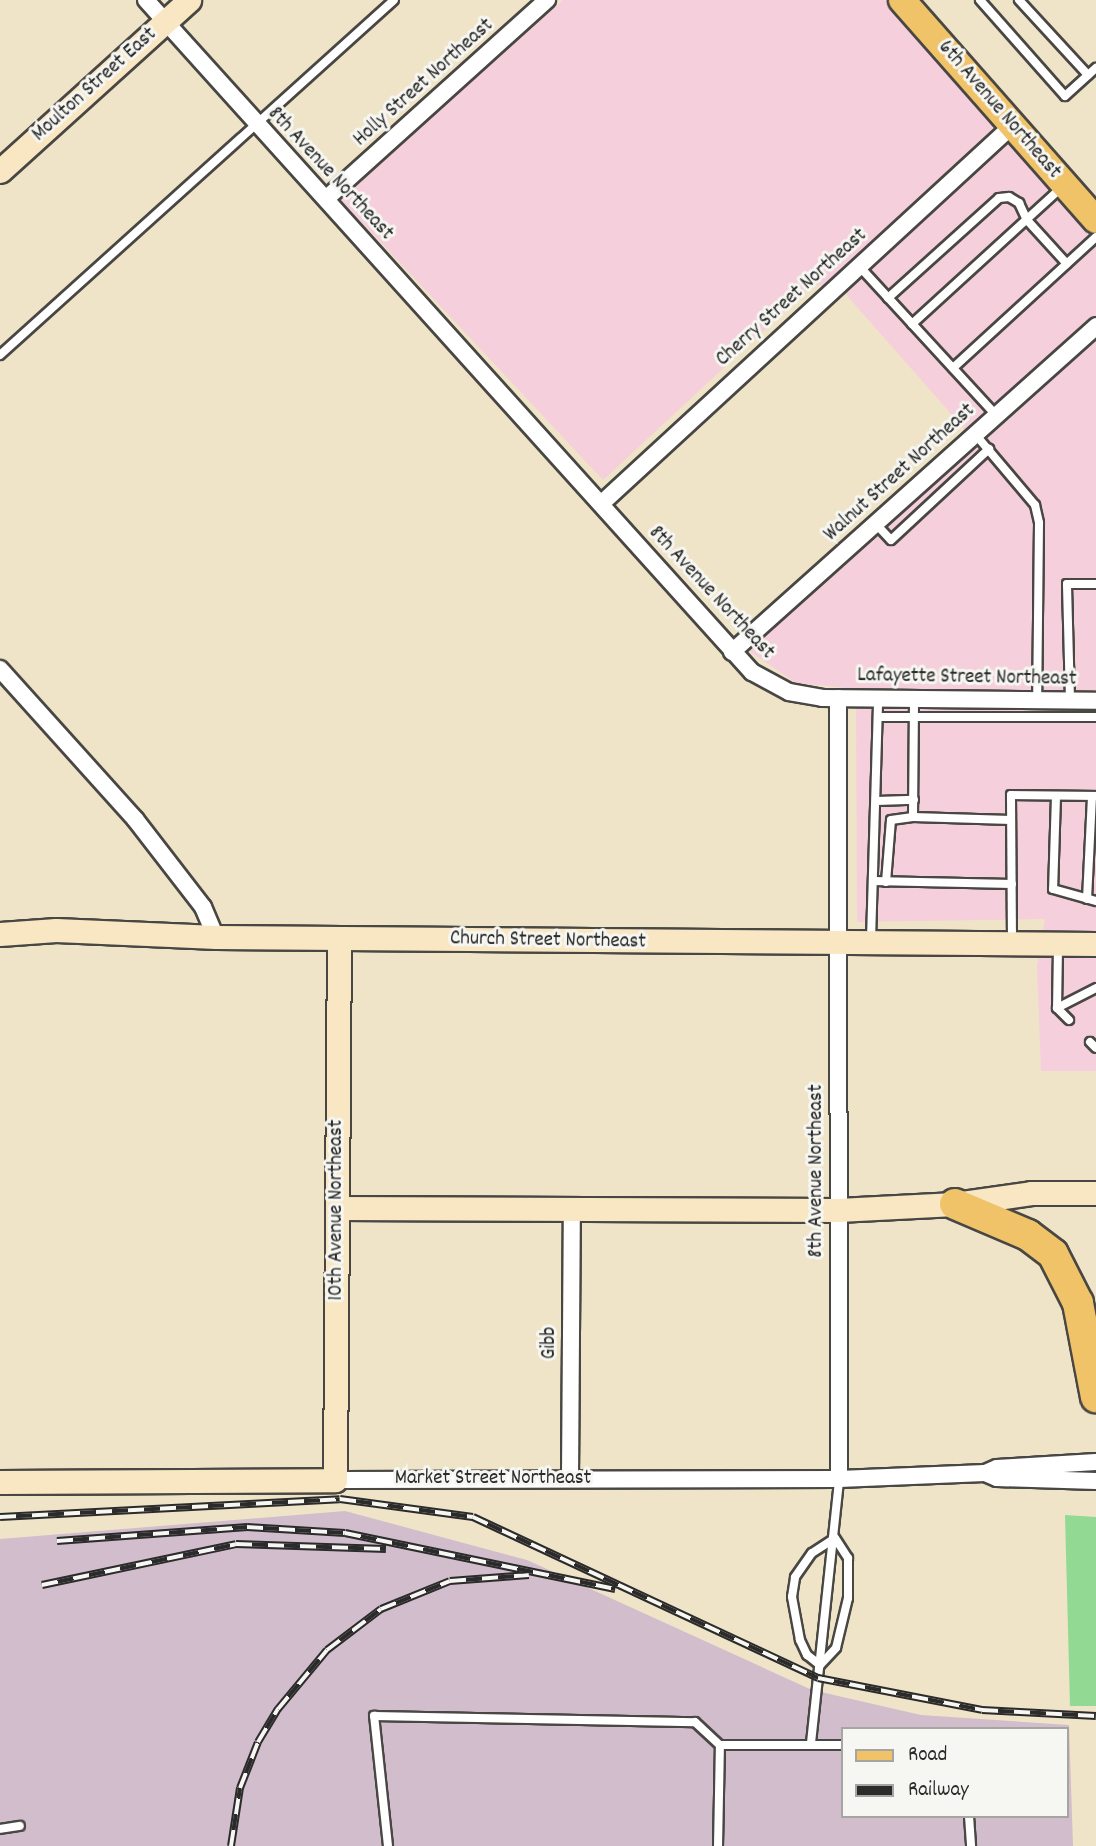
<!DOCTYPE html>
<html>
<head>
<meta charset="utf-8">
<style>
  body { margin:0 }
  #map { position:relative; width:1096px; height:1846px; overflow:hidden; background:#efe4c8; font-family:Dekko,sans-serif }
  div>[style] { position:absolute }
  .built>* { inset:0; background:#f5cfdb }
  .industrial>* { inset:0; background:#d1bdcc }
  .green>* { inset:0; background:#92d994 }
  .roads { filter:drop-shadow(2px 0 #484743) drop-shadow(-2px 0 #484743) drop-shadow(0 2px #484743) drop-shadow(0 -2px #484743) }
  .lane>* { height:8px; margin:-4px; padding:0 4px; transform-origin:4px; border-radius:4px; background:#fff }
  .street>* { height:16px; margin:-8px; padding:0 8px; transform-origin:8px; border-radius:8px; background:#fff }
  .secondary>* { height:23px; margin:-11.5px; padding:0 11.5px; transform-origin:11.5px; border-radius:11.5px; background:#f9e7c3 }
  .primary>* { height:26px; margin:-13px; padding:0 13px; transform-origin:13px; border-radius:13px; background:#f1c369 }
  .highway>* { height:30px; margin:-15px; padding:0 15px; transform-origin:15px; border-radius:15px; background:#f1c369 }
  .rail>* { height:8px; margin-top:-4px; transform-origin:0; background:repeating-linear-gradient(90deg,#f6f6f2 0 16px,#2b2b2b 0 32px); box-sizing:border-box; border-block:2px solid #2b2b2b }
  span { translate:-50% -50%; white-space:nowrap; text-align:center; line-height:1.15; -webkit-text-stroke:6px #f6f6f2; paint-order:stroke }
  .street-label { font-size:21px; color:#2b2b2b }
  .legend { position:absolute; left:841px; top:1727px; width:228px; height:91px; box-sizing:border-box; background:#f6f6f2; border:2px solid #a5a5a2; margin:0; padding:9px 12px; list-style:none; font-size:21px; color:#2b2b2b }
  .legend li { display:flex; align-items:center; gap:14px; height:35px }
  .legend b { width:35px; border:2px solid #a5a5a2 }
</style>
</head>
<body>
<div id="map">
  <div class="built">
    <i style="clip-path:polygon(563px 0,919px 0,1096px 196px,1096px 1071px,1041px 1071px,1037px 967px,1045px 919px,857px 922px,856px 689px,796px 683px,749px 651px,975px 441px,842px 290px,814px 284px,603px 480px,340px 199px)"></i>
  </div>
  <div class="industrial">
    <i style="clip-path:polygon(evenodd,345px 1511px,527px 1560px,812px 1690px,921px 1715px,1069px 1725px,1073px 1846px,0 1846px,0 1539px,345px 1511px,842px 1729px,1066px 1729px,1066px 1816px,842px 1816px,842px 1729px)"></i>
  </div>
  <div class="green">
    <i style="clip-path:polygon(1065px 1515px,1096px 1517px,1096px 1706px,1070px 1706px)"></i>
  </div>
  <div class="roads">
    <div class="lane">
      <i style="left:980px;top:0;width:128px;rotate:48.5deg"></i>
      <i style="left:1065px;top:96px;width:42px;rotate:-42.1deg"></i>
      <i style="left:1019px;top:0;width:102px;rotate:47.4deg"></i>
      <i style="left:859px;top:266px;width:202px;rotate:47.4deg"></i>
      <i style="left:888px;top:298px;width:149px;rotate:-42deg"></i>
      <i style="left:999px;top:198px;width:10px;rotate:-6deg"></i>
      <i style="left:1009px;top:197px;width:12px;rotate:31deg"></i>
      <i style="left:1019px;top:203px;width:19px;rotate:65deg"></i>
      <i style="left:1027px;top:220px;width:59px;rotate:47.7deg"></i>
      <i style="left:912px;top:324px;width:203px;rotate:-42.4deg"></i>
      <i style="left:0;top:355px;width:530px;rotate:-42.02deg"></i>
      <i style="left:953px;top:368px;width:194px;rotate:-42.5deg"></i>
      <i style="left:975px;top:434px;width:93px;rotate:49.8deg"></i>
      <i style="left:1035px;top:505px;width:18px;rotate:77deg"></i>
      <i style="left:1039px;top:523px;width:177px;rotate:90.6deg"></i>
      <i style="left:875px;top:523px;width:23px;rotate:47deg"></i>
      <i style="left:891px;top:540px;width:134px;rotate:-42.9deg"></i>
      <i style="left:1070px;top:700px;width:116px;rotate:-91.5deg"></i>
      <i style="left:1067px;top:584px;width:29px"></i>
      <i style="left:878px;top:717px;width:218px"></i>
      <i style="left:1056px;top:796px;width:93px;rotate:91.8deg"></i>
      <i style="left:1053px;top:889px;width:45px;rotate:15.6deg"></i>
      <i style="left:877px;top:801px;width:37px;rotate:-2deg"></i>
      <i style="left:913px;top:817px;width:119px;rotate:-89.5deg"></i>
      <i style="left:873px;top:881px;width:139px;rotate:1.2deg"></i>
      <i style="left:886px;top:882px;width:62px;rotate:-85.4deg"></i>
      <i style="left:891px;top:820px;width:22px;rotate:-8deg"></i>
      <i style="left:913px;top:817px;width:98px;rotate:1.8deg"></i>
      <i style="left:1087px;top:899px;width:103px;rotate:-87.2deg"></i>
      <i style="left:871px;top:940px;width:242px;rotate:-88.3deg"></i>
      <i style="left:1012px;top:941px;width:146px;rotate:-90.4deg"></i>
      <i style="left:1011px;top:795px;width:85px;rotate:0.7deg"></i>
      <i style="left:1058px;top:947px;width:61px;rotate:90.9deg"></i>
      <i style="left:1057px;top:1008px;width:17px;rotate:45deg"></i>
      <i style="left:1057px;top:1008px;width:44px;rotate:-27.1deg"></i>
      <i style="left:1090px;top:1042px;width:8px;rotate:45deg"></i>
      <i style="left:835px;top:1538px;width:24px;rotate:57deg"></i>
      <i style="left:848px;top:1558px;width:40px;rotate:90deg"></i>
      <i style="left:848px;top:1598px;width:51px;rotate:103.5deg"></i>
      <i style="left:836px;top:1648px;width:23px;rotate:133deg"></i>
      <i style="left:820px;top:1665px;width:16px;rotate:-142deg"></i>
      <i style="left:807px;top:1655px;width:17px;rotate:-115deg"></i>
      <i style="left:800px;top:1640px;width:44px;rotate:-100.5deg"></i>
      <i style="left:792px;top:1597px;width:20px;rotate:-81deg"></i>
      <i style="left:795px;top:1577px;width:29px;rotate:-55deg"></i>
      <i style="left:812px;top:1553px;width:27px;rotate:-33deg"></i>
      <i style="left:811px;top:1743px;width:265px;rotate:-83.9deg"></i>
      <i style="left:969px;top:1816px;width:30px;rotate:86deg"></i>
      <i style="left:0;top:1829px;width:20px;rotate:-9deg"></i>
      <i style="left:388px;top:1846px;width:131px;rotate:-96.1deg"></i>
      <i style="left:374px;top:1716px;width:321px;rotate:1.1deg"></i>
      <i style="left:695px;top:1722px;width:34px;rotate:43deg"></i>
      <i style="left:718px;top:1846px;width:101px;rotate:-88.9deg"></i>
      <i style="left:720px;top:1745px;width:122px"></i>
    </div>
    <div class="street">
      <i style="left:146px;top:0;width:905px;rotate:47.96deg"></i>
      <i style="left:752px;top:672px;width:42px;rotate:28.4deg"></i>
      <i style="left:789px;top:692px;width:34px;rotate:10deg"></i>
      <i style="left:822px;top:698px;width:274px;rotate:0.6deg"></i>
      <i style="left:328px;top:197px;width:295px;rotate:-42deg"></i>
      <i style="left:602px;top:503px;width:557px;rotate:-42.6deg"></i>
      <i style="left:732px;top:652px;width:489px;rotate:-41.8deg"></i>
      <i style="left:0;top:669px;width:202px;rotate:48deg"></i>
      <i style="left:135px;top:819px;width:111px;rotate:52.3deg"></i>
      <i style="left:203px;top:907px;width:33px;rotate:67deg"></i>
      <i style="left:838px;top:698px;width:781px;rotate:89.93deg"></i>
      <i style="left:985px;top:1473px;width:13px;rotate:-23deg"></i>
      <i style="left:997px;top:1468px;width:99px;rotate:-3.5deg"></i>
      <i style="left:570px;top:1478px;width:270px;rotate:-89.6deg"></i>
      <i style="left:335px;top:1480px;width:504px;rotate:-0.11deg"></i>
      <i style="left:839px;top:1479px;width:146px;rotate:-2.4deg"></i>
      <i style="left:985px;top:1473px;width:13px;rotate:23deg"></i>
      <i style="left:997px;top:1478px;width:99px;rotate:1.7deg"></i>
    </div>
    <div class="secondary">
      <i style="left:0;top:171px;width:255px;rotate:-42.1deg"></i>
      <i style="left:0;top:934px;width:56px;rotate:-4.1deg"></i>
      <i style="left:56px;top:930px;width:160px;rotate:2.5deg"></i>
      <i style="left:216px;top:937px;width:880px;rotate:0.46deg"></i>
      <i style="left:337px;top:1208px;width:501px;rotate:0.23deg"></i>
      <i style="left:838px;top:1210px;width:117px;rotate:-2.9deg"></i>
      <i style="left:955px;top:1204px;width:77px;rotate:-8.2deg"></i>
      <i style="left:1031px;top:1193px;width:65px"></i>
      <i style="left:0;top:1482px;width:335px;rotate:-0.3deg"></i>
      <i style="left:335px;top:1480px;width:541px;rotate:-89.58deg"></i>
    </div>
    <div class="primary">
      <i style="left:902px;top:0;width:293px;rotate:48.6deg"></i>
    </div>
    <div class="highway">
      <i style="left:955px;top:1204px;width:79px;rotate:23deg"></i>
      <i style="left:1028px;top:1235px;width:31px;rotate:37deg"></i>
      <i style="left:1053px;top:1254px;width:55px;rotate:63deg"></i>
      <i style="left:1078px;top:1303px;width:96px;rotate:79.2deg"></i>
    </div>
  </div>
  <div class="rail">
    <i style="left:0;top:1517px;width:340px;rotate:-3deg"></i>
    <i style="left:340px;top:1499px;width:134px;rotate:7.7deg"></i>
    <i style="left:473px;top:1517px;width:381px;rotate:25deg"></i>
    <i style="left:818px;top:1678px;width:167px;rotate:11deg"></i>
    <i style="left:982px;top:1710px;width:114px;rotate:3deg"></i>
    <i style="left:57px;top:1541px;width:191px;rotate:-4.2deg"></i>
    <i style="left:247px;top:1527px;width:98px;rotate:3.5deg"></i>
    <i style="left:345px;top:1533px;width:276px;rotate:11.7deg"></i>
    <i style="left:42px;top:1585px;width:198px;rotate:-11.9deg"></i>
    <i style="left:236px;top:1544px;width:150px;rotate:1.9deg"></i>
    <i style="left:231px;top:1846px;width:59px;rotate:-81.2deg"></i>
    <i style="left:240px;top:1788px;width:49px;rotate:-68.6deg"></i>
    <i style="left:258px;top:1742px;width:39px;rotate:-59deg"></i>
    <i style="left:278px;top:1709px;width:77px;rotate:-50.3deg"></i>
    <i style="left:327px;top:1650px;width:68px;rotate:-37.2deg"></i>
    <i style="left:381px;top:1609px;width:74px;rotate:-22.1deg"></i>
    <i style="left:450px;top:1581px;width:79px;rotate:-4.3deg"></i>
  </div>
  <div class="street-label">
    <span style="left:424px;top:83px;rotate:-42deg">Holly Street Northeast</span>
    <span style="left:95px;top:85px;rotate:-42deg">Moulton Street East</span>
    <span style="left:999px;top:110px;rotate:49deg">6th Avenue Northeast</span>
    <span style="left:330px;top:174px;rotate:47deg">8th Avenue Northeast</span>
    <span style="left:792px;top:298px;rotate:-42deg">Cherry Street Northeast</span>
    <span style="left:900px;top:473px;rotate:-42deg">Walnut Street Northeast</span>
    <span style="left:711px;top:593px;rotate:47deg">8th Avenue Northeast</span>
    <span style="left:967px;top:678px;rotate:1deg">Lafayette Street Northeast</span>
    <span style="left:548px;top:941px;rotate:1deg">Church Street Northeast</span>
    <span style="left:817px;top:1171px;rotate:-90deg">8th Avenue Northeast</span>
    <span style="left:337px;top:1210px;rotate:-90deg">10th Avenue Northeast</span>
    <span style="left:550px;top:1343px;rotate:-90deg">Gibb</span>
    <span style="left:493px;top:1479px">Market Street Northeast</span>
  </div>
  <ul class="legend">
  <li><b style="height:9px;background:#f1c369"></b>Road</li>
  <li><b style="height:9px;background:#2b2b2b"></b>Railway</li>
  </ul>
</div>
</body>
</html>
